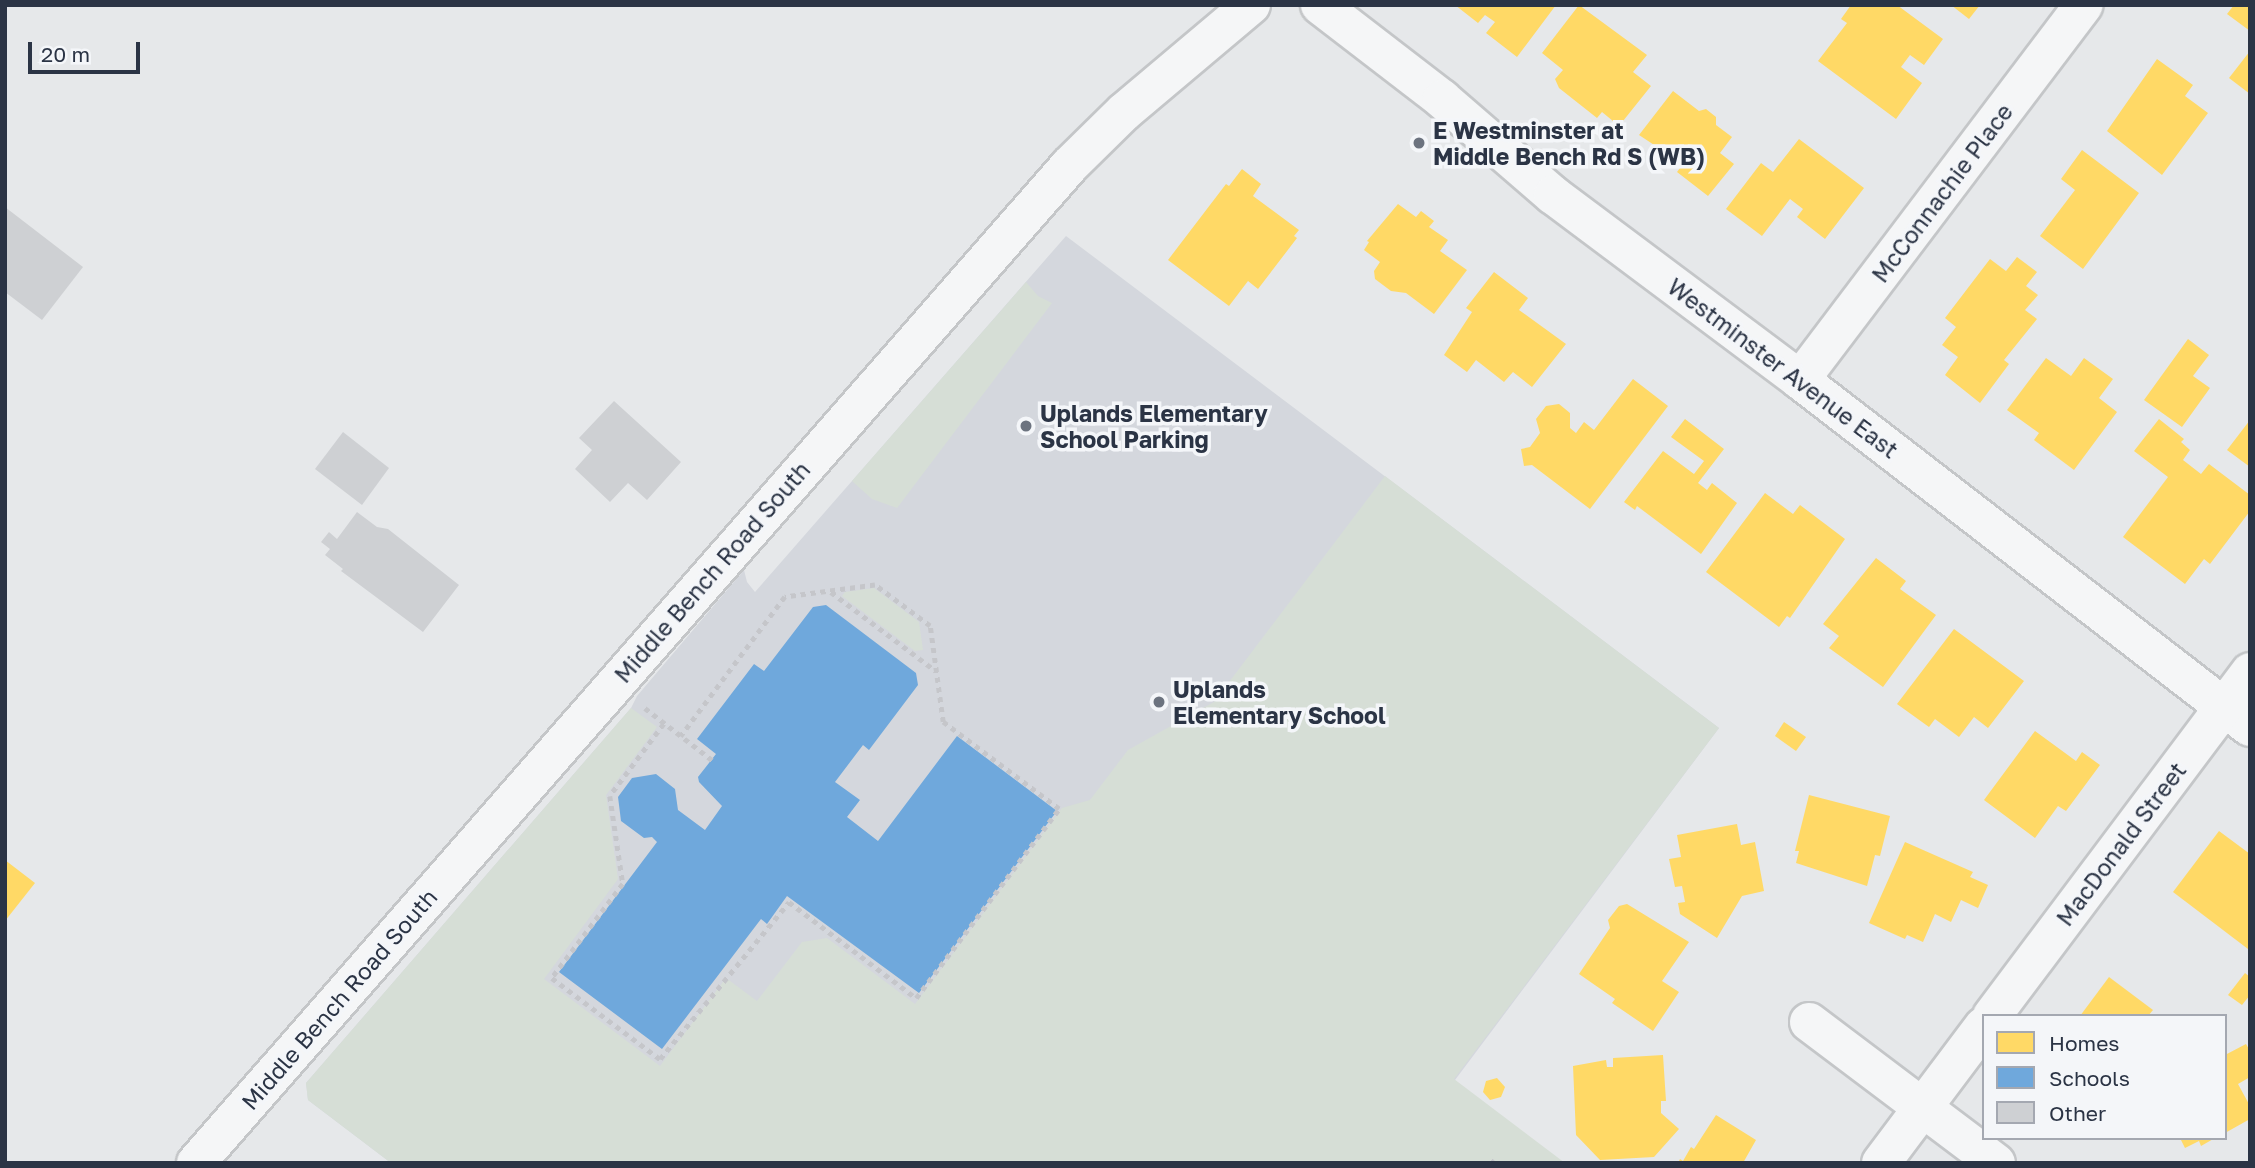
<!DOCTYPE html>
<html>
<head>
<meta charset="utf-8">
<style>
  body { margin:0 }
  #map { position:relative; width:2255px; height:1168px; overflow:hidden; background:#e6e8ea; font-family:"Golos Text",sans-serif }
  div>[style] { position:absolute }
  .built>* { inset:0; background:#d4d7dd }
  .green>* { inset:0; background:#d6ded6 }
  .homes>* { inset:0; background:#ffd966 }
  .schools>* { inset:0; background:#6fa8dc }
  .building>* { inset:0; background:#ced0d3 }
  .path>* { height:4.5px; margin-top:-2.25px; transform-origin:0; background:repeating-linear-gradient(90deg,#c5c6ca 0 5px,transparent 0 10px) }
  .roads { filter:drop-shadow(2px 0 #c4c6c8) drop-shadow(-2px 0 #c4c6c8) drop-shadow(0 2px #c4c6c8) drop-shadow(0 -2px #c4c6c8) }
  .minor>* { height:38px; margin:-19px; padding:0 19px; transform-origin:19px; border-radius:19px; background:#f5f6f7 }
  .dots>* { width:19px; height:19px; translate:-50% -50%; box-sizing:border-box; border:4px solid #f4f6f9; border-radius:50% }
  span { translate:-50% -50%; white-space:nowrap; text-align:center; line-height:1.15; -webkit-text-stroke:7px #f4f6f9; paint-order:stroke }
  .poi-label { font-size:23px; color:#2b3445; font-weight:700 }
  .left { translate:0 -50%; text-align:left }
  .street-label { font-size:23px; color:#2b3445 }
  .frame { position:absolute; inset:0; border:7px solid #2b3445; pointer-events:none }
  .legend { position:absolute; left:1982px; top:1014px; width:245px; height:126px; box-sizing:border-box; background:#f4f6f9; border:2px solid #a4a8b1; margin:0; padding:9px 12px; list-style:none; font-size:21px; color:#2b3445 }
  .legend li { display:flex; align-items:center; gap:14px; height:35px }
  .legend b { width:35px; border:2px solid #a4a8b1 }
  .scale { position:absolute; left:28px; top:42px; width:112px; height:32px; box-sizing:border-box; border:4px solid #2b3445; border-top:0; padding-left:9px; font-size:21px; line-height:24px; white-space:nowrap; color:#2b3445; -webkit-text-stroke:5px #f4f6f9; paint-order:stroke }
</style>
</head>
<body>
<div id="map">
  <div class="built">
    <i style="clip-path:polygon(1066px 236px,1719px 728px,1455px 1080px,391px 1163px,308px 1100px,306px 1083px,631px 708px,637px 696px,744px 570px,747px 582px,755px 592px)"></i>
  </div>
  <div class="green">
    <i style="clip-path:polygon(1026px 282px,1038px 296px,1052px 303px,897px 508px,872px 499px,852px 481px)"></i>
    <i style="clip-path:polygon(1385px 476px,1719px 728px,1454px 1079px,1565px 1163px,391px 1163px,308px 1100px,306px 1083px,631px 708px,657px 727px,606px 795px,618px 879px,544px 979px,660px 1066px,726px 978px,757px 1001px,802px 942px,827px 938px,915px 1004px,1062px 808px,1090px 800px,1128px 750px,1214px 702px)"></i>
    <i style="clip-path:polygon(874px 588px,919px 622px,923px 650px,915px 651px,842px 596px,845px 592px)"></i>
  </div>
  <div class="homes">
    <i style="clip-path:polygon(1455px 5px,1556px 5px,1517px 57px,1486px 33px,1495px 22px,1485px 15px,1478px 23px)"></i>
    <i style="clip-path:polygon(1579px 5px,1647px 55px,1633px 72px,1651px 86px,1619px 126px,1602px 112px,1597px 118px,1559px 88px,1555px 79px,1563px 70px,1542px 53px)"></i>
    <i style="clip-path:polygon(1851px 5px,1897px 5px,1943px 39px,1924px 65px,1910px 55px,1901px 67px,1922px 83px,1896px 119px,1818px 61px,1847px 23px,1841px 19px)"></i>
    <i style="clip-path:polygon(1951px 5px,1980px 5px,1969px 19px)"></i>
    <i style="clip-path:polygon(2234px 5px,2250px 5px,2250px 31px,2227px 14px)"></i>
    <i style="clip-path:polygon(2250px 51px,2250px 94px,2229px 78px)"></i>
    <i style="clip-path:polygon(2157px 59px,2193px 85px,2185px 96px,2208px 113px,2162px 175px,2107px 131px)"></i>
    <i style="clip-path:polygon(1673px 91px,1699px 111px,1706px 109px,1716px 117px,1716px 125px,1732px 137px,1720px 153px,1734px 164px,1708px 196px,1677px 172px,1683px 164px,1639px 135px)"></i>
    <i style="clip-path:polygon(1799px 139px,1864px 188px,1825px 239px,1797px 217px,1803px 209px,1790px 199px,1762px 236px,1726px 209px,1761px 163px,1773px 172px)"></i>
    <i style="clip-path:polygon(2082px 150px,2139px 193px,2083px 269px,2040px 236px,2075px 190px,2061px 179px)"></i>
    <i style="clip-path:polygon(1242px 169px,1261px 184px,1253px 196px,1299px 230px,1294px 236px,1297px 238px,1258px 289px,1248px 281px,1229px 306px,1168px 260px,1226px 184px,1229px 186px)"></i>
    <i style="clip-path:polygon(1398px 204px,1416px 217px,1421px 211px,1434px 221px,1429px 227px,1448px 240px,1440px 251px,1467px 270px,1434px 314px,1406px 293px,1391px 291px,1375px 279px,1374px 271px,1380px 262px,1364px 250px,1369px 242px,1367px 241px)"></i>
    <i style="clip-path:polygon(2017px 257px,2037px 272px,2026px 286px,2038px 295px,2025px 310px,2037px 319px,2004px 360px,2009px 364px,1980px 403px,1945px 375px,1958px 357px,1942px 345px,1956px 327px,1945px 318px,1990px 259px,2006px 271px)"></i>
    <i style="clip-path:polygon(1494px 272px,1528px 298px,1519px 310px,1566px 344px,1532px 387px,1513px 372px,1504px 382px,1476px 360px,1467px 372px,1444px 355px,1472px 312px,1466px 308px)"></i>
    <i style="clip-path:polygon(2188px 339px,2209px 355px,2193px 376px,2210px 388px,2182px 427px,2144px 400px)"></i>
    <i style="clip-path:polygon(2046px 358px,2071px 376px,2084px 358px,2113px 379px,2099px 398px,2117px 412px,2074px 470px,2034px 440px,2039px 433px,2007px 410px)"></i>
    <i style="clip-path:polygon(1633px 379px,1668px 406px,1590px 509px,1532px 465px,1524px 466px,1521px 449px,1530px 447px,1540px 433px,1536px 419px,1546px 406px,1559px 404px,1570px 413px,1570px 428px,1576px 433px,1584px 422px,1594px 430px)"></i>
    <i style="clip-path:polygon(1685px 419px,1724px 449px,1698px 483px,1707px 490px,1712px 483px,1737px 503px,1701px 554px,1637px 506px,1635px 510px,1624px 502px,1663px 451px,1694px 474px,1704px 461px,1671px 437px)"></i>
    <i style="clip-path:polygon(2159px 419px,2184px 439px,2181px 442px,2190px 450px,2183px 460px,2201px 474px,2209px 464px,2250px 495px,2250px 511px,2210px 564px,2204px 559px,2185px 584px,2123px 537px,2168px 477px,2134px 451px)"></i>
    <i style="clip-path:polygon(2250px 420px,2250px 467px,2227px 450px)"></i>
    <i style="clip-path:polygon(1765px 493px,1793px 514px,1800px 505px,1845px 539px,1790px 618px,1787px 616px,1779px 627px,1706px 572px)"></i>
    <i style="clip-path:polygon(1876px 558px,1906px 581px,1900px 589px,1936px 615px,1883px 687px,1829px 648px,1839px 636px,1823px 624px)"></i>
    <i style="clip-path:polygon(1954px 629px,2024px 681px,1988px 728px,1974px 717px,1959px 737px,1935px 719px,1929px 727px,1897px 704px)"></i>
    <i style="clip-path:polygon(1784px 722px,1806px 737px,1796px 751px,1775px 736px)"></i>
    <i style="clip-path:polygon(2035px 731px,2076px 761px,2082px 752px,2100px 765px,2066px 811px,2058px 806px,2035px 838px,1984px 800px)"></i>
    <i style="clip-path:polygon(1809px 795px,1890px 816px,1880px 856px,1875px 855px,1867px 886px,1796px 863px,1799px 851px,1795px 851px)"></i>
    <i style="clip-path:polygon(1737px 824px,1741px 845px,1755px 842px,1764px 891px,1742px 896px,1717px 938px,1680px 914px,1678px 903px,1685px 902px,1682px 886px,1675px 887px,1669px 859px,1681px 857px,1677px 835px)"></i>
    <i style="clip-path:polygon(2219px 831px,2250px 854px,2248px 949px,2173px 892px)"></i>
    <i style="clip-path:polygon(1905px 842px,1973px 872px,1970px 877px,1988px 885px,1978px 908px,1961px 900px,1951px 922px,1935px 914px,1923px 942px,1907px 935px,1905px 939px,1869px 923px)"></i>
    <i style="clip-path:polygon(5px 860px,35px 883px,5px 921px)"></i>
    <i style="clip-path:polygon(1627px 904px,1689px 942px,1662px 981px,1679px 992px,1653px 1031px,1612px 1003px,1615px 999px,1579px 974px,1610px 928px,1608px 920px,1619px 906px)"></i>
    <i style="clip-path:polygon(2245px 973px,2250px 977px,2250px 995px,2242px 1005px,2228px 995px)"></i>
    <i style="clip-path:polygon(2109px 977px,2153px 1010px,2148px 1016px,2080px 1016px)"></i>
    <i style="clip-path:polygon(2246px 1044px,2250px 1051px,2250px 1077px,2238px 1084px,2250px 1106px,2250px 1119px,2225px 1133px,2225px 1055px)"></i>
    <i style="clip-path:polygon(1663px 1055px,1666px 1101px,1661px 1101px,1661px 1113px,1679px 1129px,1654px 1157px,1600px 1160px,1576px 1135px,1573px 1066px,1606px 1060px,1607px 1067px,1613px 1067px,1613px 1058px)"></i>
    <i style="clip-path:polygon(1497px 1078px,1505px 1087px,1501px 1097px,1490px 1100px,1483px 1092px,1486px 1081px)"></i>
    <i style="clip-path:polygon(1716px 1115px,1756px 1140px,1743px 1163px,1678px 1163px,1680px 1159px,1683px 1161px,1691px 1147px,1694px 1149px)"></i>
    <i style="clip-path:polygon(2180px 1138px,2215px 1138px,2201px 1146px,2199px 1141px,2185px 1148px)"></i>
  </div>
  <div class="schools">
    <i style="clip-path:polygon(826px 605px,916px 673px,918px 685px,869px 750px,863px 745px,835px 782px,860px 800px,847px 817px,878px 841px,957px 736px,1057px 811px,919px 993px,787px 896px,767px 924px,761px 919px,662px 1049px,559px 972px,657px 842px,652px 837px,644px 838px,621px 821px,618px 797px,632px 778px,656px 774px,675px 789px,678px 810px,705px 830px,722px 806px,699px 782px,698px 777px,716px 754px,697px 739px,754px 664px,764px 671px,813px 607px)"></i>
  </div>
  <div class="building">
    <i style="clip-path:polygon(5px 207px,83px 267px,42px 320px,5px 292px)"></i>
    <i style="clip-path:polygon(614px 401px,681px 462px,647px 500px,628px 483px,610px 502px,575px 469px,592px 450px,579px 438px)"></i>
    <i style="clip-path:polygon(343px 432px,389px 468px,362px 505px,315px 469px)"></i>
    <i style="clip-path:polygon(357px 512px,377px 527px,388px 529px,459px 585px,423px 632px,341px 571px,343px 569px,325px 555px,330px 549px,321px 542px,329px 532px,337px 539px)"></i>
  </div>
  <div class="path">
    <i style="left:831px;top:592px;width:131px;rotate:37deg"></i>
    <i style="left:645px;top:708px;width:85px;rotate:37.8deg"></i>
    <i style="left:664px;top:724px;width:90px;rotate:126.9deg"></i>
    <i style="left:610px;top:796px;width:89px;rotate:81.6deg"></i>
    <i style="left:623px;top:884px;width:118px;rotate:127.1deg"></i>
    <i style="left:552px;top:978px;width:135px;rotate:36.9deg"></i>
    <i style="left:660px;top:1059px;width:203px;rotate:-50.6deg"></i>
    <i style="left:789px;top:902px;width:159px;rotate:37.1deg"></i>
    <i style="left:916px;top:998px;width:237px;rotate:-52.9deg"></i>
    <i style="left:1059px;top:809px;width:145px;rotate:-143.1deg"></i>
    <i style="left:943px;top:722px;width:97px;rotate:-97.7deg"></i>
    <i style="left:930px;top:626px;width:69px;rotate:-143.3deg"></i>
    <i style="left:875px;top:585px;width:91px;rotate:172.4deg"></i>
    <i style="left:785px;top:597px;width:174px;rotate:126.8deg"></i>
    <i style="left:1491px;top:1160px;width:4px;rotate:45deg"></i>
  </div>
  <div class="roads">
    <div class="minor">
      <i style="left:1320px;top:5px;width:154px;rotate:37.6deg"></i>
      <i style="left:1442px;top:99px;width:147px;rotate:40.9deg"></i>
      <i style="left:1553px;top:195px;width:309px;rotate:36.8deg"></i>
      <i style="left:1800px;top:380px;width:568px;rotate:37.64deg"></i>
      <i style="left:1800px;top:380px;width:470px;rotate:-52.9deg"></i>
      <i style="left:1992px;top:1016px;width:430px;rotate:-53.1deg"></i>
      <i style="left:1809px;top:1022px;width:234px;rotate:37deg"></i>
      <i style="left:196px;top:1163px;width:1325px;rotate:-48.79deg"></i>
      <i style="left:1069px;top:166px;width:77px;rotate:-44.5deg"></i>
      <i style="left:1124px;top:112px;width:166px;rotate:-40.1deg"></i>
      <i style="left:1881px;top:1163px;width:171px;rotate:-53.1deg"></i>
    </div>
  </div>
  <div class="dots">
    <i style="left:1419px;top:143px;background:#6c737f"></i>
    <i style="left:1026px;top:426px;background:#6c737f"></i>
    <i style="left:1159px;top:702px;background:#6c737f"></i>
  </div>
  <div class="poi-label">
    <span class="left" style="left:1433px;top:143px">E Westminster at<br>Middle Bench Rd S (WB)</span>
    <span class="left" style="left:1040px;top:426px">Uplands Elementary<br>School Parking</span>
    <span class="left" style="left:1173px;top:702px">Uplands<br>Elementary School</span>
  </div>
  <div class="street-label">
    <span style="left:1942px;top:193px;rotate:-53deg">McConnachie Place</span>
    <span style="left:1783px;top:368px;rotate:37deg">Westminster Avenue East</span>
    <span style="left:712px;top:572px;rotate:-49deg">Middle Bench Road South</span>
    <span style="left:2121px;top:844px;rotate:-53deg">MacDonald Street</span>
    <span style="left:339px;top:999px;rotate:-49deg">Middle Bench Road South</span>
  </div>
  <div class="frame"></div>
  <ul class="legend">
  <li><b style="height:19px;background:#ffd966"></b>Homes</li>
  <li><b style="height:19px;background:#6fa8dc"></b>Schools</li>
  <li><b style="height:19px;background:#ced0d3"></b>Other</li>
  </ul>
  <div class="scale">20 m</div>
</div>
</body>
</html>
